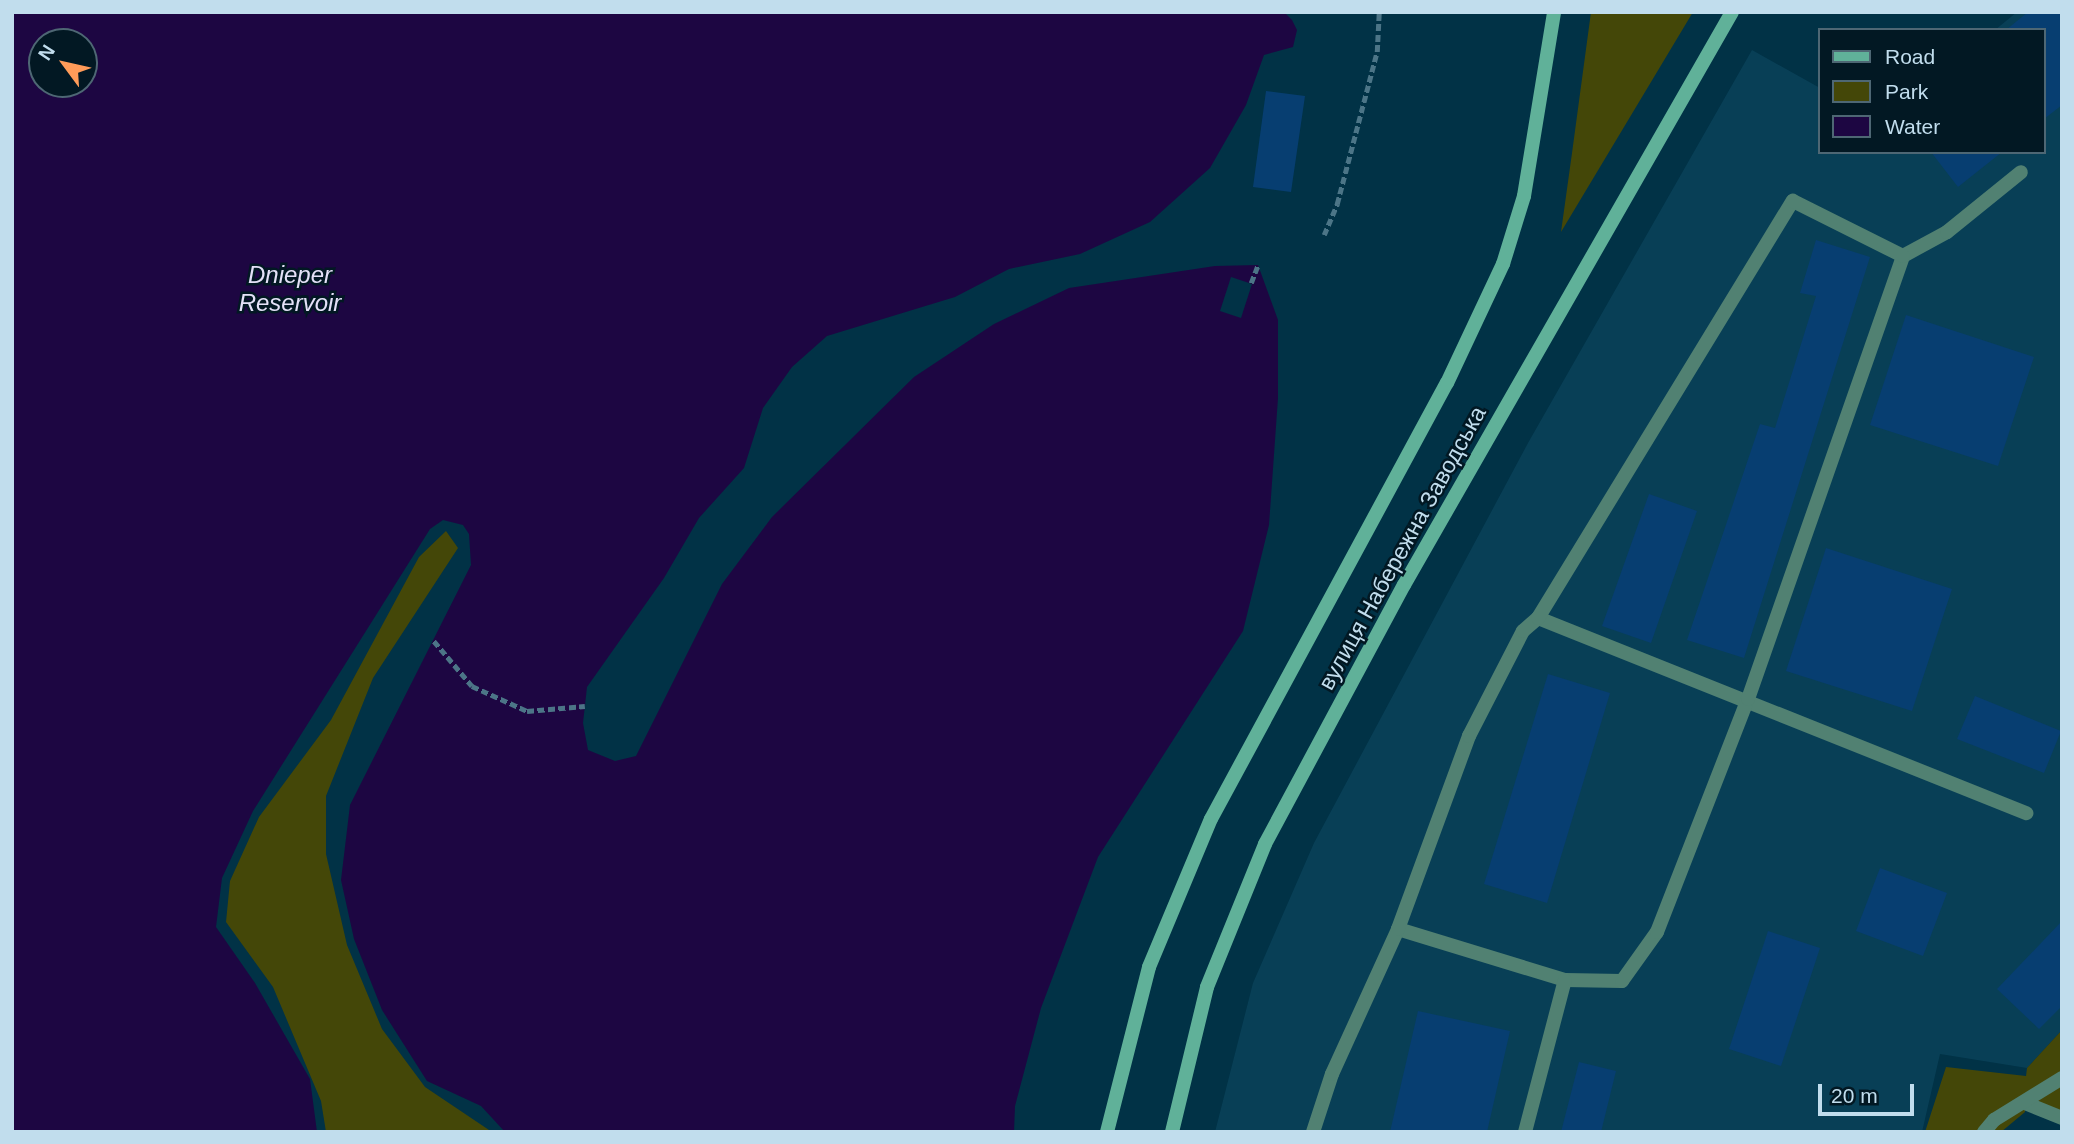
<!DOCTYPE html>
<html>
<head>
<meta charset="utf-8">
<style>
  body { margin:0 }
  #map { position:relative; width:2074px; height:1144px; overflow:hidden; background:#013246; font-family:Arial,sans-serif }
  div>[style] { position:absolute }
  .built>* { inset:0; background:#083f56 }
  .green>* { inset:0; background:#444708 }
  .water>* { inset:0; background:#1d0642 }
  .pier>* { inset:0; background:#013246 }
  .building>* { inset:0; background:#073e71 }
  .path>* { height:4.5px; margin-top:-2.25px; transform-origin:0; background:repeating-linear-gradient(90deg,#4c7587 0 7px,transparent 0 10.5px) }
  .lane>* { height:14px; margin:-7px; padding:0 7px; transform-origin:7px; border-radius:7px; background:#518172 }
  .street>* { height:14px; margin:-7px; padding:0 7px; transform-origin:7px; border-radius:7px; background:#518172 }
  .secondary>* { height:14px; margin:-7px; padding:0 7px; transform-origin:7px; border-radius:7px; background:#60b199 }
  span { translate:-50% -50%; white-space:nowrap; text-align:center; line-height:1.15; -webkit-text-stroke:5px #021823; paint-order:stroke }
  .street-label { font-size:23px; color:#c1dded }
  .water-label { font-size:24px; color:#e4e1f8; font-style:italic }
  .frame { position:absolute; inset:0; border:14px solid #c1dded; pointer-events:none }
  .legend { position:absolute; left:1818px; top:28px; width:228px; height:126px; box-sizing:border-box; background:#021823; border:2px solid #4e6774; margin:0; padding:9px 12px; list-style:none; font-size:21px; color:#c1dded }
  .legend li { display:flex; align-items:center; gap:14px; height:35px }
  .legend b { width:35px; border:2px solid #4e6774 }
  .north { position:absolute; left:28px; top:28px; width:70px; height:70px; box-sizing:border-box; background:#021823; border:2px solid #4e6774; border-radius:50%; rotate:303deg; font-size:19px; font-weight:700; line-height:28px; text-align:center; color:#c1dded }
  .north::after { content:''; display:block; margin:auto; width:24px; height:32px; background:#ff9b59; clip-path:polygon(50% 0,100% 100%,50% 72%,0 100%) }
  .scale { position:absolute; left:1818px; top:1084px; width:96px; height:32px; box-sizing:border-box; border:4px solid #c1dded; border-top:0; padding-left:9px; font-size:21px; line-height:24px; white-space:nowrap; color:#c1dded; -webkit-text-stroke:5px #021823; paint-order:stroke }
</style>
</head>
<body>
<div id="map">
  <div class="built">
    <i style="clip-path:polygon(2017px 12px,2062px 12px,2062px 1030px,2027px 1068px,1940px 1054px,1922px 1132px,1215px 1132px,1253px 983px,1314px 843px,1528px 443px,1752px 50px,1820px 88px,1820px 152px,2044px 152px,2044px 30px,1995px 30px)"></i>
  </div>
  <div class="green">
    <i style="clip-path:polygon(1591px 12px,1693px 12px,1561px 232px,1572px 153px)"></i>
    <i style="clip-path:polygon(446px 531px,458px 548px,373px 678px,326px 796px,326px 854px,347px 945px,382px 1029px,425px 1087px,492px 1132px,326px 1132px,321px 1101px,273px 987px,226px 922px,230px 881px,259px 817px,331px 720px,419px 557px)"></i>
    <i style="clip-path:polygon(2062px 1030px,2062px 1120px,2025px 1104px,2025px 1112px,2001px 1132px,1925px 1132px,1946px 1067px,2026px 1076px,2027px 1068px)"></i>
  </div>
  <div class="water">
    <i style="clip-path:polygon(evenodd,12px 12px,1284px 12px,1292px 20px,1297px 30px,1293px 47px,1264px 55px,1246px 105px,1210px 168px,1150px 222px,1080px 254px,1009px 269px,955px 297px,827px 336px,792px 367px,763px 408px,744px 468px,699px 518px,664px 578px,587px 687px,583px 723px,588px 750px,615px 761px,636px 756px,722px 584px,772px 517px,914px 377px,994px 324px,1069px 288px,1215px 266px,1258px 265px,1278px 320px,1278px 398px,1269px 525px,1243px 631px,1098px 857px,1041px 1008px,1015px 1106px,1014px 1132px,505px 1132px,481px 1106px,427px 1081px,382px 1010px,354px 939px,341px 880px,350px 805px,471px 565px,469px 534px,463px 525px,443px 520px,430px 529px,253px 811px,222px 878px,216px 927px,255px 983px,310px 1079px,317px 1132px,12px 1132px,12px 12px,42px 42px,84px 42px,84px 84px,42px 84px,42px 42px)"></i>
  </div>
  <div class="pier">
    <i style="clip-path:polygon(1231px 277px,1252px 284px,1241px 318px,1220px 311px)"></i>
  </div>
  <div class="building">
    <i style="clip-path:polygon(2028px 12px,2062px 12px,2062px 105px,2044px 119px,2044px 30px,2006px 30px)"></i>
    <i style="clip-path:polygon(1266px 91px,1305px 96px,1291px 192px,1253px 187px)"></i>
    <i style="clip-path:polygon(1931px 152px,2002px 152px,1958px 187px)"></i>
    <i style="clip-path:polygon(1816px 240px,1870px 257px,1744px 658px,1687px 640px,1760px 424px,1775px 428px,1816px 296px,1800px 293px)"></i>
    <i style="clip-path:polygon(1906px 315px,2034px 357px,1998px 466px,1870px 425px)"></i>
    <i style="clip-path:polygon(1649px 494px,1697px 511px,1651px 643px,1602px 626px)"></i>
    <i style="clip-path:polygon(1826px 548px,1952px 589px,1912px 711px,1786px 671px)"></i>
    <i style="clip-path:polygon(1548px 674px,1610px 693px,1547px 903px,1484px 884px)"></i>
    <i style="clip-path:polygon(1975px 696px,2061px 731px,2044px 773px,1957px 739px)"></i>
    <i style="clip-path:polygon(1880px 868px,1947px 893px,1923px 956px,1856px 931px)"></i>
    <i style="clip-path:polygon(2062px 921px,2062px 1006px,2039px 1029px,1997px 989px)"></i>
    <i style="clip-path:polygon(1768px 931px,1820px 948px,1781px 1066px,1729px 1049px)"></i>
    <i style="clip-path:polygon(1418px 1011px,1510px 1031px,1487px 1132px,1390px 1132px)"></i>
    <i style="clip-path:polygon(1579px 1062px,1616px 1071px,1601px 1132px,1561px 1132px)"></i>
  </div>
  <div class="path">
    <i style="left:1324px;top:235px;width:34px;rotate:-67deg"></i>
    <i style="left:1337px;top:204px;width:157px;rotate:-75.3deg"></i>
    <i style="left:1377px;top:52px;width:40px;rotate:-87.1deg"></i>
    <i style="left:1251px;top:283px;width:19px;rotate:-69deg"></i>
    <i style="left:434px;top:641px;width:59px;rotate:49.8deg"></i>
    <i style="left:472px;top:686px;width:60px;rotate:24.4deg"></i>
    <i style="left:527px;top:711px;width:58px;rotate:-4.9deg"></i>
  </div>
  <div class="lane">
    <i style="left:1538px;top:618px;width:526px;rotate:21.78deg"></i>
    <i style="left:1398px;top:929px;width:175px;rotate:17deg"></i>
    <i style="left:1565px;top:980px;width:57px;rotate:1deg"></i>
    <i style="left:1622px;top:981px;width:60px;rotate:-54.5deg"></i>
    <i style="left:1657px;top:932px;width:250px;rotate:-68.7deg"></i>
    <i style="left:1748px;top:699px;width:469px;rotate:-70.7deg"></i>
    <i style="left:1903px;top:256px;width:50px;rotate:-28.6deg"></i>
    <i style="left:1947px;top:232px;width:95px;rotate:-39deg"></i>
    <i style="left:1313px;top:1132px;width:61px;rotate:-71.9deg"></i>
    <i style="left:1332px;top:1074px;width:159px;rotate:-65.5deg"></i>
    <i style="left:1398px;top:929px;width:206px;rotate:-69.8deg"></i>
    <i style="left:1469px;top:736px;width:118px;rotate:-62.8deg"></i>
    <i style="left:1523px;top:631px;width:20px;rotate:-41deg"></i>
    <i style="left:1538px;top:618px;width:489px;rotate:-58.6deg"></i>
    <i style="left:1793px;top:201px;width:123px;rotate:26.6deg"></i>
    <i style="left:1525px;top:1132px;width:157px;rotate:-75.3deg"></i>
  </div>
  <div class="street">
    <i style="left:2025px;top:1103px;width:40px;rotate:22deg"></i>
    <i style="left:1984px;top:1132px;width:16px;rotate:-50deg"></i>
    <i style="left:1994px;top:1120px;width:80px;rotate:-31.7deg"></i>
  </div>
  <div class="secondary">
    <i style="left:1107px;top:1132px;width:170px;rotate:-75.7deg"></i>
    <i style="left:1149px;top:967px;width:160px;rotate:-67.3deg"></i>
    <i style="left:1211px;top:819px;width:496px;rotate:-61.6deg"></i>
    <i style="left:1447px;top:383px;width:132px;rotate:-64.8deg"></i>
    <i style="left:1503px;top:264px;width:71px;rotate:-72.8deg"></i>
    <i style="left:1524px;top:196px;width:186px;rotate:-80.7deg"></i>
    <i style="left:1172px;top:1132px;width:149px;rotate:-76.4deg"></i>
    <i style="left:1207px;top:987px;width:154px;rotate:-67.9deg"></i>
    <i style="left:1265px;top:844px;width:294px;rotate:-61.8deg"></i>
    <i style="left:1404px;top:585px;width:660px;rotate:-60.21deg"></i>
  </div>
  <div class="street-label">
    <span style="left:1402px;top:548px;rotate:-61deg">вулиця Набережна Заводська</span>
  </div>
  <div class="water-label">
    <span style="left:290px;top:289px">Dnieper<br>Reservoir</span>
  </div>
  <div class="frame"></div>
  <ul class="legend">
  <li><b style="height:9px;background:#60b199"></b>Road</li>
  <li><b style="height:19px;background:#444708"></b>Park</li>
  <li><b style="height:19px;background:#1d0642"></b>Water</li>
  </ul>
  <div class="north">N</div>
  <div class="scale">20 m</div>
</div>
</body>
</html>
